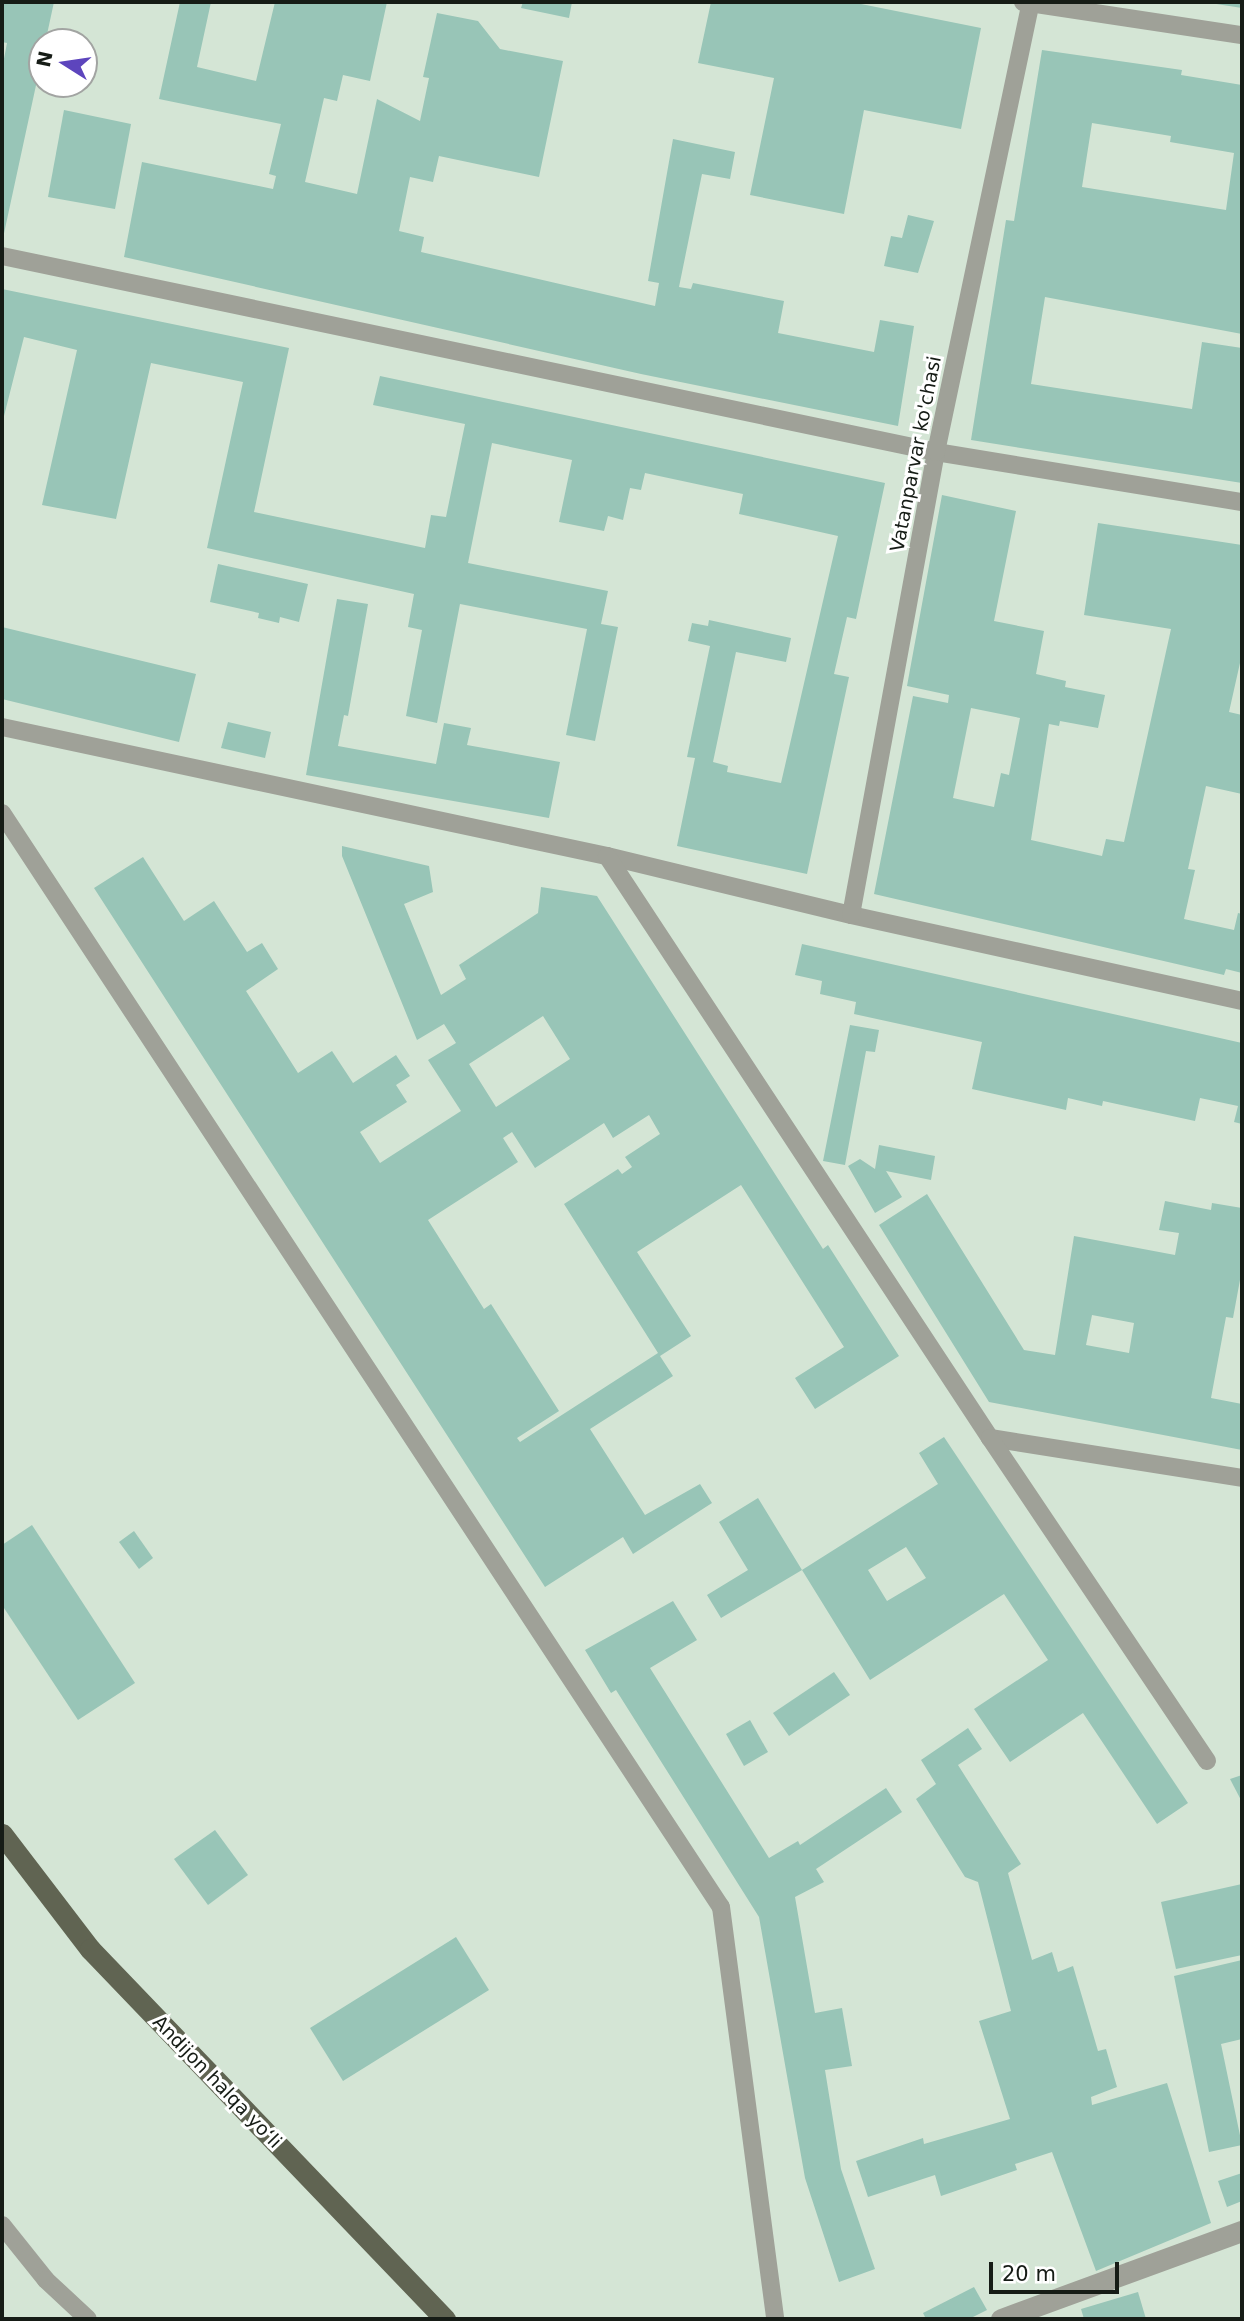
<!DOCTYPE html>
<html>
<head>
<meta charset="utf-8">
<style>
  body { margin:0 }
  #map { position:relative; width:1244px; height:2321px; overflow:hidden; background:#d4e5d5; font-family:"DejaVu Sans",sans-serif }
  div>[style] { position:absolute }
  .building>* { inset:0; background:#98c5b7 }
  .service>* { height:18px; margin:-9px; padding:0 9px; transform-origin:9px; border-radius:9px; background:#9fa198 }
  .tertiary>* { height:21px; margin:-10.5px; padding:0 10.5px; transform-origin:10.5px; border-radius:10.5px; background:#9fa198 }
  .trunk>* { height:21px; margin:-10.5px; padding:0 10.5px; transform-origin:10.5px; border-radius:10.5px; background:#606452 }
  span { translate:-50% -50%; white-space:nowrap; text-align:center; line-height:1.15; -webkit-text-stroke:6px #fff; paint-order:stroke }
  .street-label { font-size:19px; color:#161c16 }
  .frame { position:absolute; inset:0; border:4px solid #161c16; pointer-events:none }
  .north { position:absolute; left:28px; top:28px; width:70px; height:70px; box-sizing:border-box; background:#fff; border:2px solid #a2a4a2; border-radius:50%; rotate:282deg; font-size:19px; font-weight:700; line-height:28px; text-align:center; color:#161c16 }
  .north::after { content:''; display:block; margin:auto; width:24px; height:32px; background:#5d45bd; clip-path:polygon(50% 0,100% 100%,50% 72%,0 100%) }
  .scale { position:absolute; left:989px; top:2262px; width:130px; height:32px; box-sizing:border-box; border:4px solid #161c16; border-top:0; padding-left:9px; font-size:21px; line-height:24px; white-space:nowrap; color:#161c16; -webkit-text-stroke:5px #fff; paint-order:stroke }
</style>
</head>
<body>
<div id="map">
  <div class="building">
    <i style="clip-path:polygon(2px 2px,54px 2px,3px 238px,2px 69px,7px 43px,2px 42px)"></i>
    <i style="clip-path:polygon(180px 2px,211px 2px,197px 67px,256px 81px,275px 2px,387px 2px,370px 81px,343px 75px,337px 101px,324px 98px,305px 182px,357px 194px,377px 99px,420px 121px,429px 78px,423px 77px,437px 13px,478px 21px,500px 49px,563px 61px,539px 177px,439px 156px,433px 182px,410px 177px,399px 231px,424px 237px,421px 252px,655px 306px,659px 283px,648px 281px,673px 139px,735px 152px,730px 179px,702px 174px,679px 287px,691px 289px,693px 283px,784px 301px,778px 333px,874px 352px,880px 320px,914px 326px,898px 426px,641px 374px,124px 257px,142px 162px,273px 189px,276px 176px,269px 174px,281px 124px,159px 99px)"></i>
    <i style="clip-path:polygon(523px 2px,572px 2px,569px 18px,521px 8px)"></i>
    <i style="clip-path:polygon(711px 2px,851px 2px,981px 28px,961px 129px,864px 110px,844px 214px,750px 195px,774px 78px,698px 63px)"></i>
    <i style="clip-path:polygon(1210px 2px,1242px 2px,1242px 8px,1210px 3px)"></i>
    <i style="clip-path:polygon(evenodd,1042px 50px,1182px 70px,1181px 75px,1242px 85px,1242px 334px,1045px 297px,1031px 384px,1192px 409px,1202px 342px,1242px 348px,1242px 483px,971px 440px,1006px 220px,1014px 221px,1042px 50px,1092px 123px,1171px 136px,1170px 142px,1234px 153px,1226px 210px,1082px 187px,1092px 123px)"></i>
    <i style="clip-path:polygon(64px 110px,131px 124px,115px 209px,48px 197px)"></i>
    <i style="clip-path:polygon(908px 215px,934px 221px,918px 273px,884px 266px,891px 236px,902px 238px)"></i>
    <i style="clip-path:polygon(2px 289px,289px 348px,254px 512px,425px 548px,431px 515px,446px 517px,465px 424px,373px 405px,380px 376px,885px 483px,856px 619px,847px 617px,834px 674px,849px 677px,807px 874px,677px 846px,695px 758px,687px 757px,710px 646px,688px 641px,692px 623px,708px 626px,709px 620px,791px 638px,786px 662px,736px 652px,713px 762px,728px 766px,727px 772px,781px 783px,838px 536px,739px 514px,743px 494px,645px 473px,641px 490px,630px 488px,623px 520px,608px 516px,604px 531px,559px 522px,572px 460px,492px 443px,468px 563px,608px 591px,601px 624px,618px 627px,595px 741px,566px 735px,587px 629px,460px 604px,437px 723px,406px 716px,422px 630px,408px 627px,414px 594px,207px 548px,243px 382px,151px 363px,116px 519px,42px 505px,77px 350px,24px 337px,2px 424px)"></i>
    <i style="clip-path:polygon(evenodd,942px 495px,1016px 511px,994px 621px,1044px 631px,1036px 674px,1066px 681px,1065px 687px,1105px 695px,1098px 728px,1060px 721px,1059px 726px,1049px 724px,1031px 840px,1102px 856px,1106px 839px,1124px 842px,1171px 629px,1084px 615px,1098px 523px,1242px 545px,1242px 654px,1229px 712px,1242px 715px,1242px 794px,1206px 786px,1188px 869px,1195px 870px,1184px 919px,1234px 930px,1238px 913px,1242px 914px,1242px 973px,1226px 969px,1224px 975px,874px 894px,913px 696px,948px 703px,949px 695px,907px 686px,942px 495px,971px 708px,1020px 718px,1009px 775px,1001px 773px,994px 807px,953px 798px,971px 708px)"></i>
    <i style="clip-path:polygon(218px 564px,308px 584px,299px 622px,280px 617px,279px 623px,258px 618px,259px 613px,210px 602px)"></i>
    <i style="clip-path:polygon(337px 599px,368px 604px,348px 716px,344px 715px,338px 746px,436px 764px,444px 723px,471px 728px,467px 745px,560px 762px,549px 818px,306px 775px)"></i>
    <i style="clip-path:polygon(2px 627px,196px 674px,179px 742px,2px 699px)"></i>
    <i style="clip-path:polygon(228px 722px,271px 732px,265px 758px,221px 748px)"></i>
    <i style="clip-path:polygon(evenodd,342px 846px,429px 866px,433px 892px,404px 904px,441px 995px,466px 979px,459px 965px,538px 913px,541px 887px,597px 896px,823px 1249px,828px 1245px,899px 1356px,815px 1409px,795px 1378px,844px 1347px,741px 1185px,637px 1252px,691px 1336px,660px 1356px,673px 1376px,590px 1429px,645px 1515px,700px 1484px,712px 1503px,633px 1554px,623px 1537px,545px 1587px,94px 888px,143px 857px,184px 921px,214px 901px,247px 952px,262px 943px,278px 969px,246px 991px,298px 1073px,332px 1051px,353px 1083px,396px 1055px,410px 1076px,396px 1085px,407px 1102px,360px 1132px,380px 1163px,461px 1111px,428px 1060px,456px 1043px,444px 1024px,417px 1040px,342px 856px,342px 846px,543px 1016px,570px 1059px,496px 1107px,469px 1064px,543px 1016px,342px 846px,649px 1115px,660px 1134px,625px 1157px,632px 1167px,622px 1174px,618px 1169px,564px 1204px,658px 1353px,520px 1442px,517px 1438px,559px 1411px,491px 1304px,484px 1309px,428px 1220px,518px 1162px,503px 1138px,512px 1132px,535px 1168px,604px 1123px,613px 1138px,649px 1115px)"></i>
    <i style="clip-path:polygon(802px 944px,1242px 1043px,1242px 1124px,1234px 1122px,1238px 1106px,1200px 1098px,1195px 1121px,1103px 1101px,1102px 1106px,1068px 1098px,1066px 1110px,972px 1089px,982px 1042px,854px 1014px,856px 1002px,820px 994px,822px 981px,795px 975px)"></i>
    <i style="clip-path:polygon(850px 1025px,879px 1030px,875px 1052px,866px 1051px,845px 1165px,823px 1161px)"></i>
    <i style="clip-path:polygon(879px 1145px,935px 1156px,931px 1180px,886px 1171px,902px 1197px,875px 1213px,848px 1166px,860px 1159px,875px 1169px)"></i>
    <i style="clip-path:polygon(evenodd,927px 1194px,1024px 1350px,1055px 1355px,1074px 1236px,1175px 1255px,1179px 1233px,1159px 1230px,1165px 1201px,1211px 1210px,1212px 1203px,1242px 1208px,1242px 1269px,1233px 1318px,1226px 1317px,1211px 1398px,1242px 1404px,1242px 1450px,989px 1402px,879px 1225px,927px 1194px,1092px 1315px,1134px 1323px,1129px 1353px,1086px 1345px,1092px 1315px)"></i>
    <i style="clip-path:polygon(evenodd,944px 1437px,1188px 1803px,1157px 1824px,1083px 1713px,1010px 1762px,974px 1709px,1048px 1660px,1004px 1594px,870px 1680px,802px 1570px,721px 1618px,707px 1595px,748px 1570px,719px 1522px,758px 1498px,802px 1570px,938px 1484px,919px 1453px,944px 1437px,906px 1547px,926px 1578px,887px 1601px,868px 1570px,906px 1547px)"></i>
    <i style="clip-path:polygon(32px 1525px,135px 1683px,78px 1720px,2px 1605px,2px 1545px)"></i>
    <i style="clip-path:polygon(134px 1531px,153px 1558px,139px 1569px,119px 1542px)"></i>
    <i style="clip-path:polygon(673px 1601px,697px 1640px,650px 1668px,769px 1858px,798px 1841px,800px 1845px,886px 1788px,902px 1812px,816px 1869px,824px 1882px,795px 1897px,815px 2013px,842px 2008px,852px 2066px,825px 2070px,841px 2169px,875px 2269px,839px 2282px,805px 2178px,759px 1917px,616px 1690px,611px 1693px,585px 1650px)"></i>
    <i style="clip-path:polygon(834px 1672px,850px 1695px,789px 1736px,773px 1713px)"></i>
    <i style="clip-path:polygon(750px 1720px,768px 1752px,744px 1766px,726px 1734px)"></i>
    <i style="clip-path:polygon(968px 1728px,982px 1749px,958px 1765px,1021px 1864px,1008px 1873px,1032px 1960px,1052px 1952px,1058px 1972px,1073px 1966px,1098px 2051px,1106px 2049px,1117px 2087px,1091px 2097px,1092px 2105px,1167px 2083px,1211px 2223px,1096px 2271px,1052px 2152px,1015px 2164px,1017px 2170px,941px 2196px,935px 2175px,868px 2197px,856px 2161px,923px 2138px,924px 2144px,1010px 2119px,979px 2021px,1011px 2011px,978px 1882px,965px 1877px,916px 1799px,936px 1784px,921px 1760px)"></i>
    <i style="clip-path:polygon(1242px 1775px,1242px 1802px,1230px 1779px)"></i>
    <i style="clip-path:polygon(215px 1830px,248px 1875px,208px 1905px,174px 1859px)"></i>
    <i style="clip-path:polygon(1242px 1884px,1242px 1955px,1176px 1969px,1161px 1902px)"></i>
    <i style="clip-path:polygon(456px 1937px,489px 1990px,343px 2081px,310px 2028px)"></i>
    <i style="clip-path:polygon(1242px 1960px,1242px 2039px,1221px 2044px,1242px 2145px,1209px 2152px,1174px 1976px)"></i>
    <i style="clip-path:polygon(1242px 2173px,1242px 2201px,1227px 2207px,1218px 2181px)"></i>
    <i style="clip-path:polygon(974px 2287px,987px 2310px,969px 2319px,926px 2319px,923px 2313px)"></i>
    <i style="clip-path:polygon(1138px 2292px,1146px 2319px,1084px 2319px,1081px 2309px)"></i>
  </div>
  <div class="service">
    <i style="left:1023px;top:2px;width:221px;rotate:8.6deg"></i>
    <i style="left:2px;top:256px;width:954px;rotate:11.85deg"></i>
    <i style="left:936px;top:452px;width:310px;rotate:9.3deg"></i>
    <i style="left:2px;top:727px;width:619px;rotate:12.04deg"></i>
    <i style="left:607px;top:856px;width:251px;rotate:13.6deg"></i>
    <i style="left:851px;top:915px;width:400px;rotate:12.4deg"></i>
    <i style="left:2px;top:813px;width:1309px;rotate:56.69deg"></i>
    <i style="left:721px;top:1907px;width:416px;rotate:82.5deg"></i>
    <i style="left:607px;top:856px;width:697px;rotate:56.65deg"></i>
    <i style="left:990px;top:1438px;width:255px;rotate:9deg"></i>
    <i style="left:851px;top:915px;width:471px;rotate:-79.6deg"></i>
    <i style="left:936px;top:452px;width:460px;rotate:-78.1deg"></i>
    <i style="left:990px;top:1438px;width:389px;rotate:56.1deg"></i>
    <i style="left:2px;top:2225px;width:70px;rotate:51.3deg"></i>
    <i style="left:46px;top:2280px;width:57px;rotate:42.9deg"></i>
  </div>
  <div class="tertiary">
    <i style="left:1001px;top:2319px;width:257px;rotate:-20.1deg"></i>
  </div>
  <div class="trunk">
    <i style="left:2px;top:1834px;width:145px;rotate:52.6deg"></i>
    <i style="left:90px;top:1949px;width:513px;rotate:46.19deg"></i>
  </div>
  <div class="street-label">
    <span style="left:916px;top:454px;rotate:-79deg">Vatanparvar ko'chasi</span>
    <span style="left:217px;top:2082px;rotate:46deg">Andijon halqa yo‘li</span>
  </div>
  <div class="frame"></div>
  <div class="north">N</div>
  <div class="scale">20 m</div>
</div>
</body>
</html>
